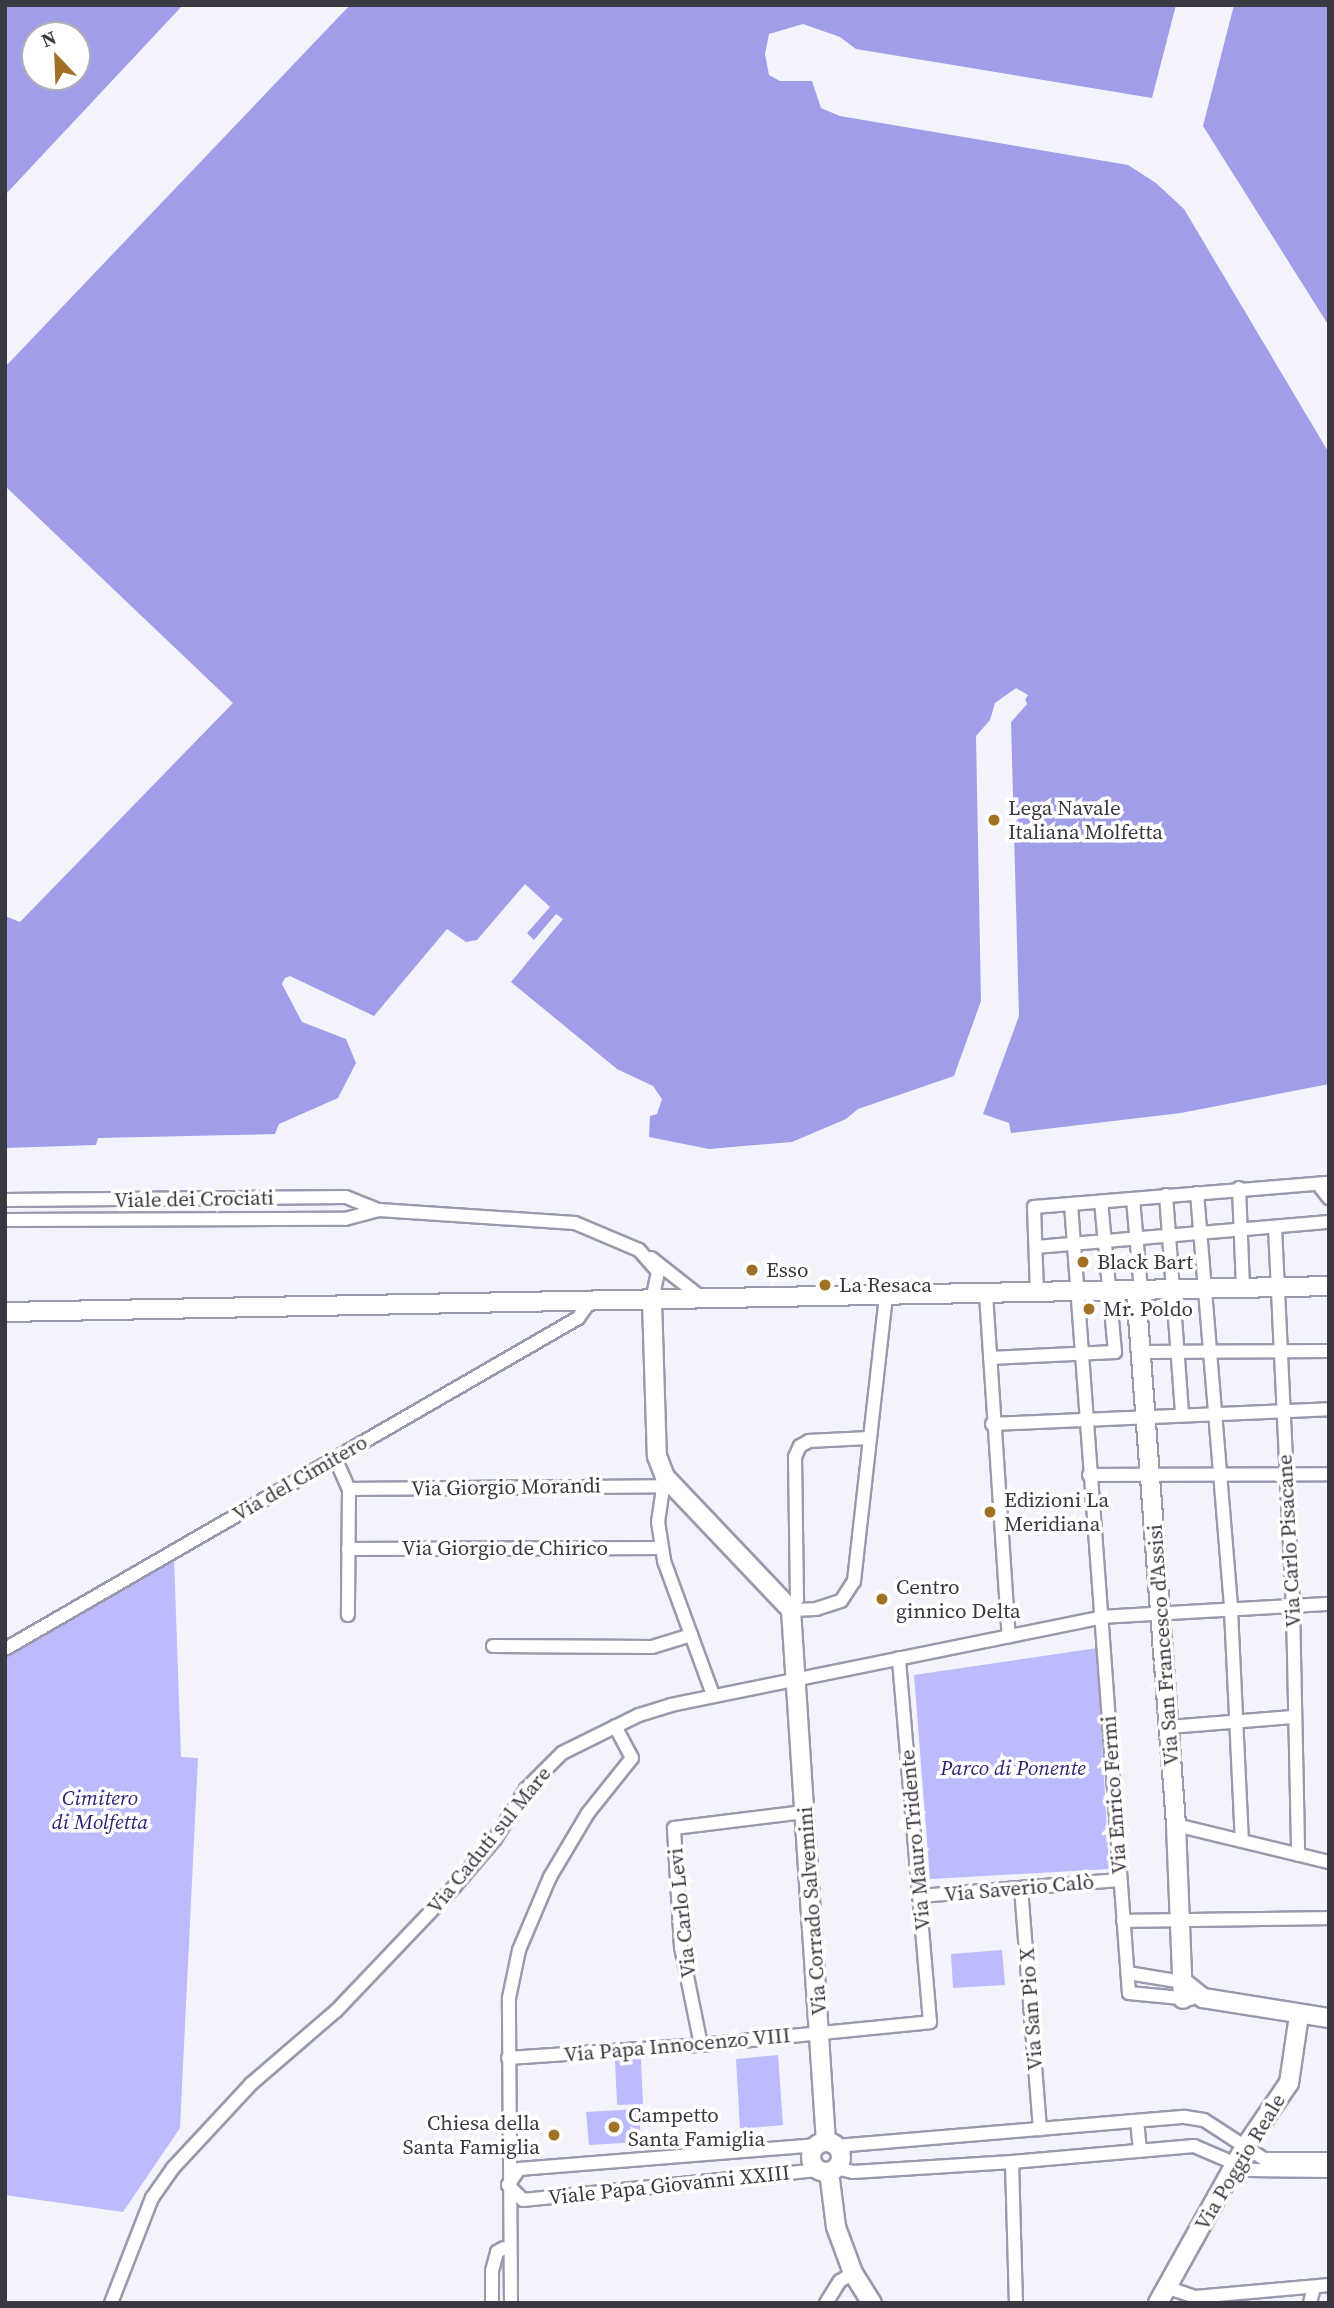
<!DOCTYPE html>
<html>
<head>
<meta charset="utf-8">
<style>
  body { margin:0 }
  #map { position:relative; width:1334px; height:2308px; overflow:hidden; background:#f3f3fc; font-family:"Source Serif 4",serif }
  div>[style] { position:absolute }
  .green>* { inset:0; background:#bcbbfd }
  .water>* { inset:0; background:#a09ee8 }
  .pier>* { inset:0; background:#f3f3fc }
  .roads { filter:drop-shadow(2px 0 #999aad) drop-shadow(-2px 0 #999aad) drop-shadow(0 2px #999aad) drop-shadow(0 -2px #999aad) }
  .street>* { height:12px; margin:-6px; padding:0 6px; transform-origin:6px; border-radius:6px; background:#fff }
  .secondary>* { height:18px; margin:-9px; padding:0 9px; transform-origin:9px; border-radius:9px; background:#fff }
  .secondary>.ring { margin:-9px; padding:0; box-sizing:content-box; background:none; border:18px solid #fff; border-radius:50% }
  .dots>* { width:19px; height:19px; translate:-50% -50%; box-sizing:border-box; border:4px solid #fff; border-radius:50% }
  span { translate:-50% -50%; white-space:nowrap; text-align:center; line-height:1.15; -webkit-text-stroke:7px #fff; paint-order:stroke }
  .poi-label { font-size:21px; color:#393941 }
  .left { translate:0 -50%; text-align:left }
  .right { translate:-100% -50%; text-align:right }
  .street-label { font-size:21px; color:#393941 }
  .park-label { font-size:21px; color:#322277; font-style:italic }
  .frame { position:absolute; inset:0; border:7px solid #393941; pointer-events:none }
  .north { position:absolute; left:21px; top:21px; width:70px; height:70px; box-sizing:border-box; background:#fff; border:2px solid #b0b0b3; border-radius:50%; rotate:337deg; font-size:19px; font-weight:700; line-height:28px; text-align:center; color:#393941 }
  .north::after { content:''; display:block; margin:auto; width:24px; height:32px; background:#a17225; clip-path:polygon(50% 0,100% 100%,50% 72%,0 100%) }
</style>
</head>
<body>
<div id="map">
  <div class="green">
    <i style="clip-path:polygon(174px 1558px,181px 1757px,198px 1758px,180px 2128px,123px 2212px,5px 2195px,5px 1655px)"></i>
    <i style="clip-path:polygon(1097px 1648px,1109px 1869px,930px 1879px,914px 1675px)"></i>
    <i style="clip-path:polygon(1002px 1950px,1005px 1985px,953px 1988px,951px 1954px)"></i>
    <i style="clip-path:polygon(778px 2055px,783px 2125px,740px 2129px,736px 2059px)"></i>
    <i style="clip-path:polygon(641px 2059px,643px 2104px,617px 2105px,615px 2060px)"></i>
    <i style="clip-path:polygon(639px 2109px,641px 2142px,589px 2145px,586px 2112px)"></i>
  </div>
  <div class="water">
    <i style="clip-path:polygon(evenodd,5px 5px,183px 5px,5px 195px,5px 5px,35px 35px,77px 35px,77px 77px,35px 77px,35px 35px)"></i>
    <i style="clip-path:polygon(350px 5px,1176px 5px,1152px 98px,856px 49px,840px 37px,803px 24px,769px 34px,765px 54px,769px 75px,780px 81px,812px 81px,821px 108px,840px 116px,1128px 165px,1156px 183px,1184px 209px,1329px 453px,1329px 1084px,1181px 1113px,1011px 1133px,1009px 1123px,983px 1114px,1019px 1016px,1011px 722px,1028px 695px,1016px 688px,995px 703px,990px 720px,976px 736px,981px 1001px,954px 1076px,858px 1109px,846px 1119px,792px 1142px,709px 1149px,649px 1137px,650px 1116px,657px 1114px,662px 1099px,653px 1086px,617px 1069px,511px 982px,563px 919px,556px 914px,534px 940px,527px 933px,550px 907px,525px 884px,477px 940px,466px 942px,447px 929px,374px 1016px,290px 976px,285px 978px,282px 984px,302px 1022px,346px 1039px,356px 1063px,338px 1098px,279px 1124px,275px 1134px,98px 1138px,96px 1145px,5px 1148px,5px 916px,20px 922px,233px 703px,5px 486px,5px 367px)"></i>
    <i style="clip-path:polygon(1234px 5px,1329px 5px,1329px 326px,1203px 126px)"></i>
  </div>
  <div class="pier">
    <i style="clip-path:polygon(1024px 696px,1027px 704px,1011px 722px,1011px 849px,1007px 722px)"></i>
  </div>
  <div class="roads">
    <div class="street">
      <i style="left:1318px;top:1184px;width:18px;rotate:52deg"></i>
      <i style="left:1239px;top:1188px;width:100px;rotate:87.7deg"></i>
      <i style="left:1197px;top:1193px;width:418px;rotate:85.3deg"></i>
      <i style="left:1231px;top:1610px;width:230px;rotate:87.3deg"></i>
      <i style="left:1166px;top:1195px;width:219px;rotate:85.8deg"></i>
      <i style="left:1133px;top:1199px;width:91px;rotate:85deg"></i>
      <i style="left:5px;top:1200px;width:341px;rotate:-0.5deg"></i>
      <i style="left:346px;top:1197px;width:35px;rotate:22deg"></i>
      <i style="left:1071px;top:1204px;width:791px;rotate:85.8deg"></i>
      <i style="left:1129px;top:1993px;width:62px;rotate:5.5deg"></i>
      <i style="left:5px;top:1220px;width:340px;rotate:-0.2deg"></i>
      <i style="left:345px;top:1219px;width:35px;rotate:-15deg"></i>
      <i style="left:379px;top:1210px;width:196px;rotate:3.8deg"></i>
      <i style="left:575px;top:1223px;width:69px;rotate:22.9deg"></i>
      <i style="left:639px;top:1250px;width:29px;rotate:49deg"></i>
      <i style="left:658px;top:1272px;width:30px;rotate:102deg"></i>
      <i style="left:1275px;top:1227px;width:380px;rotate:87.3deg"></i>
      <i style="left:1293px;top:1607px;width:248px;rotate:88.8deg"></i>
      <i style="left:1036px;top:1247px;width:294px;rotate:-4.9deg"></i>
      <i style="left:651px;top:1258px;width:65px;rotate:38.1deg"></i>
      <i style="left:1037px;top:1293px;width:86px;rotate:-92deg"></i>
      <i style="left:1034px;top:1207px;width:296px;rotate:-4.7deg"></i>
      <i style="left:986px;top:1294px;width:343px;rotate:86.2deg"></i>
      <i style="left:1141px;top:1352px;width:188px;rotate:-0.3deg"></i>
      <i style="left:990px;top:1358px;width:125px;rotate:-2.7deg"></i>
      <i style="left:1115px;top:1352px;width:151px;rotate:-95.3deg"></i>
      <i style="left:992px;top:1424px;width:337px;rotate:-2.5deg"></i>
      <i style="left:335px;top:1458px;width:34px;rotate:66deg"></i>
      <i style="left:349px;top:1489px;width:126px;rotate:90.5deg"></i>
      <i style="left:1089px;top:1475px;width:240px;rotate:-0.2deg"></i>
      <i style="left:664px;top:1481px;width:41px;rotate:98.3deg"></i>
      <i style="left:658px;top:1522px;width:39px;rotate:81deg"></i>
      <i style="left:664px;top:1561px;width:143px;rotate:69.9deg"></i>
      <i style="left:349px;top:1489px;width:313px;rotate:-0.5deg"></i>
      <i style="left:348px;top:1549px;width:314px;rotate:-0.2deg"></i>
      <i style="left:791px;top:1610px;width:25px;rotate:-2deg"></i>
      <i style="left:816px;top:1609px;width:26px;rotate:-18deg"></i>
      <i style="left:841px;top:1601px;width:24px;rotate:-57deg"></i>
      <i style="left:854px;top:1581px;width:286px;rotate:-83.6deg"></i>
      <i style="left:791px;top:1610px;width:13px;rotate:-61deg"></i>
      <i style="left:797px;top:1599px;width:142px;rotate:-90.8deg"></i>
      <i style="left:795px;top:1457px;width:12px;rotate:-66deg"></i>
      <i style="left:800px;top:1446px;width:10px;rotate:-29deg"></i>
      <i style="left:809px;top:1441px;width:59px;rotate:-2.9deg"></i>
      <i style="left:493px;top:1646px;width:159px;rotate:0.4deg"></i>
      <i style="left:652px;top:1647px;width:41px;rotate:-17.1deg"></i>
      <i style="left:5px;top:1649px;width:662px;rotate:-30.01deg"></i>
      <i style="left:578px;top:1318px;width:19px;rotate:-54deg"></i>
      <i style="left:1169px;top:1727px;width:124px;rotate:-4.6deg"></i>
      <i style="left:1176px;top:1825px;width:157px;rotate:13.6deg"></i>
      <i style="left:1021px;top:1888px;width:242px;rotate:85.5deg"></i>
      <i style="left:919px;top:1896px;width:201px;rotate:-4.6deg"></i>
      <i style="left:1123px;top:1921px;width:206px;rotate:-0.8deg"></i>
      <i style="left:1128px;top:1973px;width:56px;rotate:9.3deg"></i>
      <i style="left:701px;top:2045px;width:100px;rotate:-101.5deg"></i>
      <i style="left:681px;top:1947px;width:119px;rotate:-93.4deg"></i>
      <i style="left:674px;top:1828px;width:131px;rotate:-7deg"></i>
      <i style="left:508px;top:2058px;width:193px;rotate:-3.9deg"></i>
      <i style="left:701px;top:2045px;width:230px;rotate:-5.7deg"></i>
      <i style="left:930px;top:2022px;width:365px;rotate:-94.9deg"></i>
      <i style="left:1137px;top:2121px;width:30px;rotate:84deg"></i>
      <i style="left:836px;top:2146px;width:350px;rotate:-4.8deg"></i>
      <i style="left:1185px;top:2117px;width:19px;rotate:9deg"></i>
      <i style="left:1204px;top:2120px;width:72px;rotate:33deg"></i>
      <i style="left:1264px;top:2159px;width:65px"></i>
      <i style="left:1012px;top:2162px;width:141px;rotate:88.4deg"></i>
      <i style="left:836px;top:2168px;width:17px;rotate:13deg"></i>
      <i style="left:853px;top:2172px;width:159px;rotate:-3.6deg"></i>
      <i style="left:1012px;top:2162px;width:183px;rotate:-5deg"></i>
      <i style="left:1194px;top:2146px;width:61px;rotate:23.2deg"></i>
      <i style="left:1250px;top:2170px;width:79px;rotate:0.7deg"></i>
      <i style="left:508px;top:2185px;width:19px;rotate:-55deg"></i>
      <i style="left:519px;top:2169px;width:300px;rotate:-4.6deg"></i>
      <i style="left:508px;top:2185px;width:21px;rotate:45deg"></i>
      <i style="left:523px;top:2200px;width:298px;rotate:-5.8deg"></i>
      <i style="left:1166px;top:2287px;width:31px;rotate:19deg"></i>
      <i style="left:1195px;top:2297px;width:135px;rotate:-5.1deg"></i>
      <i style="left:111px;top:2303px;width:113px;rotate:-68.7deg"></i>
      <i style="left:152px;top:2198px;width:37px;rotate:-55deg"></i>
      <i style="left:173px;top:2168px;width:115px;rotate:-47.1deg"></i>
      <i style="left:251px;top:2084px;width:112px;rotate:-40.7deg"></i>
      <i style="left:336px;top:2011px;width:171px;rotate:-46.4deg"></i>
      <i style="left:454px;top:1887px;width:63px;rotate:-49.5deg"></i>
      <i style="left:495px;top:1839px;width:59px;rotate:-58.2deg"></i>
      <i style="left:526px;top:1789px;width:51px;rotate:-45deg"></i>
      <i style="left:562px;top:1753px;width:86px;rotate:-26.3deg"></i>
      <i style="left:639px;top:1715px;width:34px;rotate:-17deg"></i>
      <i style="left:671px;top:1705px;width:440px;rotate:-11.5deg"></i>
      <i style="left:1102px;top:1617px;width:227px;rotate:-3.3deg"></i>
      <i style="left:492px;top:2303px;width:32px;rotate:-90deg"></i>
      <i style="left:492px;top:2271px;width:20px;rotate:-75deg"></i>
      <i style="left:497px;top:2252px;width:8px;rotate:-30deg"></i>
      <i style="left:511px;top:2303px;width:305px;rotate:-90.4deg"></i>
      <i style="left:509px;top:1998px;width:49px;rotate:-78.2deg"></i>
      <i style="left:519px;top:1950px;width:79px;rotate:-67deg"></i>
      <i style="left:550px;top:1877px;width:74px;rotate:-59.3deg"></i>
      <i style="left:588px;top:1813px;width:70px;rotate:-51.3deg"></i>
      <i style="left:632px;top:1758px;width:36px;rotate:-118deg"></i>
      <i style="left:826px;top:2303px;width:26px;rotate:-58deg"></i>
      <i style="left:840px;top:2281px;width:15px;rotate:-32deg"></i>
      <i style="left:1310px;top:2303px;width:16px;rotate:-76deg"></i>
    </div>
    <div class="secondary">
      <i style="left:1136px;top:1290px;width:536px;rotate:85.72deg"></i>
      <i style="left:1176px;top:1825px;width:174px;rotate:87.7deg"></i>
      <i style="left:652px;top:1301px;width:155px;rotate:88.2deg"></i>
      <i style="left:657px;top:1456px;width:22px;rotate:69deg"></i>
      <i style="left:665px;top:1477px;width:183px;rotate:46.5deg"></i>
      <i style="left:791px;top:1610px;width:533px;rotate:86.24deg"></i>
      <i style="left:5px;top:1312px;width:1324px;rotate:-1.12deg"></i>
      <i style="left:1183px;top:1982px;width:26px;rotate:39deg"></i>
      <i style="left:1203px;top:1998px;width:128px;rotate:9deg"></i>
      <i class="ring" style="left:811px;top:2142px;width:12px;height:12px"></i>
      <i style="left:829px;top:2172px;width:55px;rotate:82.7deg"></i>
      <i style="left:836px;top:2227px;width:49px;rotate:69.7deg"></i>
      <i style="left:853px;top:2273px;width:36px;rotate:58deg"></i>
      <i style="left:1158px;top:2303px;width:179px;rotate:-60.9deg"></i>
      <i style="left:1245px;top:2147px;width:78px;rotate:-55.5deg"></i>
      <i style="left:1289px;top:2083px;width:69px;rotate:-81.6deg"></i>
    </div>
  </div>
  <div class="dots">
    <i style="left:994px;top:820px;background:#a17225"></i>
    <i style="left:1083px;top:1262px;background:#a17225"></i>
    <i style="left:752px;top:1270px;background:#a17225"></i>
    <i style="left:825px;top:1285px;background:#a17225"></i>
    <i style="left:1089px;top:1309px;background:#a17225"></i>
    <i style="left:990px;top:1512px;background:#a17225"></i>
    <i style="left:882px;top:1599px;background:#a17225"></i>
    <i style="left:614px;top:2127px;background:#a17225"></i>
    <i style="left:554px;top:2135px;background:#a17225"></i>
  </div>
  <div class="poi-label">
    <span class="left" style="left:1008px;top:820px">Lega Navale<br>Italiana Molfetta</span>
    <span class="left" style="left:1097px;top:1262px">Black Bart</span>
    <span class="left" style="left:766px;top:1270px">Esso</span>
    <span class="left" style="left:839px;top:1285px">La Resaca</span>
    <span class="left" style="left:1103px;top:1309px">Mr. Poldo</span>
    <span class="left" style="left:1004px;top:1512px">Edizioni La<br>Meridiana</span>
    <span class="left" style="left:896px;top:1599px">Centro<br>ginnico Delta</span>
    <span class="left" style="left:628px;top:2127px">Campetto<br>Santa Famiglia</span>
    <span class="right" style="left:540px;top:2135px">Chiesa della<br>Santa Famiglia</span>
  </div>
  <div class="street-label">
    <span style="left:194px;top:1199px;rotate:-1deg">Viale dei Crociati</span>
    <span style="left:300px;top:1478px;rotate:-30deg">Via del Cimitero</span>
    <span style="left:506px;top:1487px;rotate:-1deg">Via Giorgio Morandi</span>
    <span style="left:1289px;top:1541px;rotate:-93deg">Via Carlo Pisacane</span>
    <span style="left:505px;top:1548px">Via Giorgio de Chirico</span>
    <span style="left:1163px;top:1645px;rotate:-94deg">Via San Francesco d'Assisi</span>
    <span style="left:1114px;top:1795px;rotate:-94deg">Via Enrico Fermi</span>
    <span style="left:489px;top:1840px;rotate:-51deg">Via Caduti sul Mare</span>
    <span style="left:915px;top:1840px;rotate:-95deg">Via Mauro Tridente</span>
    <span style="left:1019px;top:1888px;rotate:-5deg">Via Saverio Calò</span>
    <span style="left:812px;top:1911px;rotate:-94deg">Via Corrado Salvemini</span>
    <span style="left:682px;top:1913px;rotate:-96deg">Via Carlo Levi</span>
    <span style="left:1031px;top:2009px;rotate:-94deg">Via San Pio X</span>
    <span style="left:677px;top:2045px;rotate:-5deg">Via Papa Innocenzo VIII</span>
    <span style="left:1240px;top:2162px;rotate:-59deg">Via Poggio Reale</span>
    <span style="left:669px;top:2185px;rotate:-6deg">Viale Papa Giovanni XXIII</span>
  </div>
  <div class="park-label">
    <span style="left:1013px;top:1768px">Parco di Ponente</span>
    <span style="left:100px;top:1810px">Cimitero<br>di Molfetta</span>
  </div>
  <div class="frame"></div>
  <div class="north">N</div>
</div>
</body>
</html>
